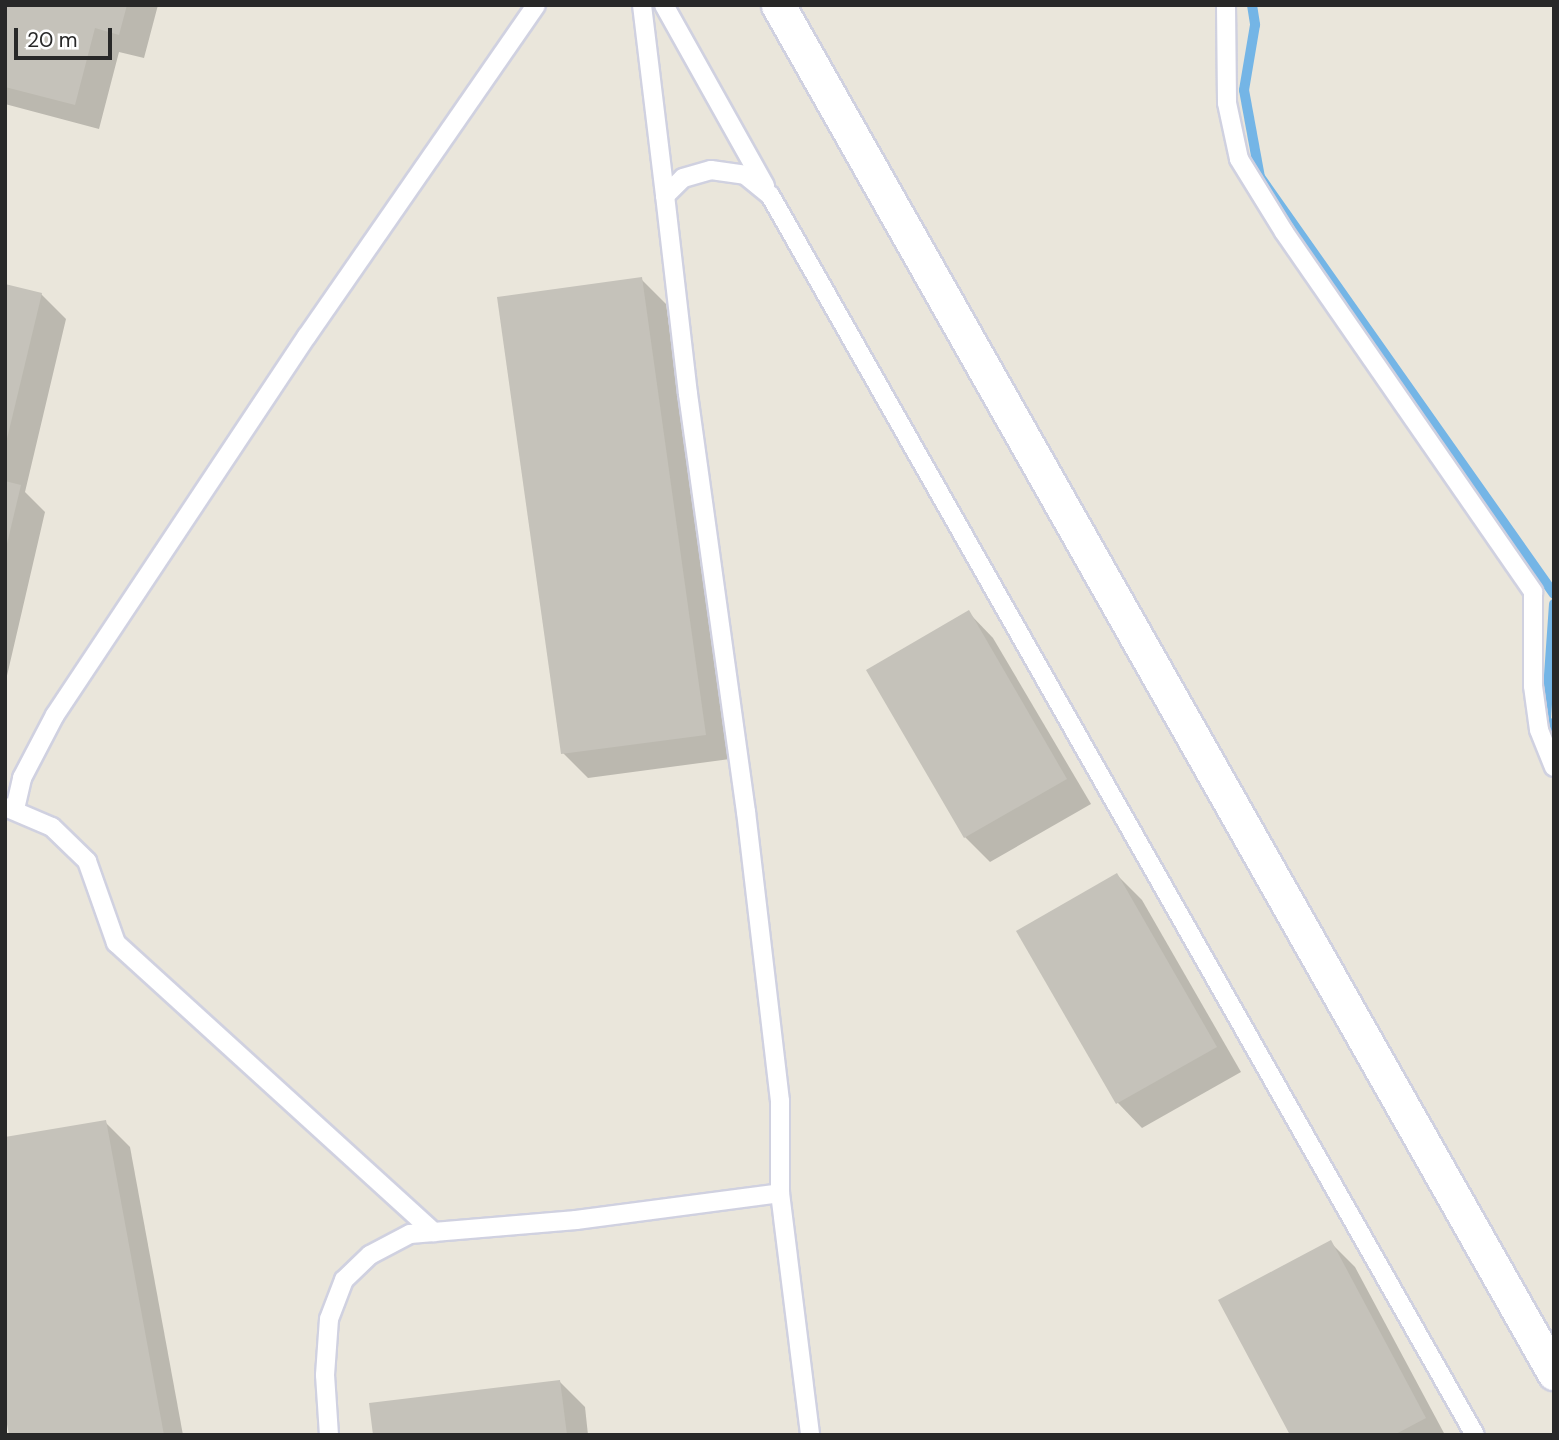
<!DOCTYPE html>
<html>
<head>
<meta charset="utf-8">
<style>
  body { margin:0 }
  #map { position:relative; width:1559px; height:1440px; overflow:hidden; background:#eae6db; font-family:"DM Sans",sans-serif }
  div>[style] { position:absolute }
  .shadow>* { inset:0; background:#0003 }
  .stream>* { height:10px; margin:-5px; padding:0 5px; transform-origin:5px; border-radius:5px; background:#74b5e6 }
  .building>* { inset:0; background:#c5c2ba }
  .roads { filter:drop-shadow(2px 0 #d0d1e0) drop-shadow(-2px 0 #d0d1e0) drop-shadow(0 2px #d0d1e0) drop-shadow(0 -2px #d0d1e0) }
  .lane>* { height:18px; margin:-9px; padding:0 9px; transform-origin:9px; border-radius:9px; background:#fff }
  .street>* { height:33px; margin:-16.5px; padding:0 16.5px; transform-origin:16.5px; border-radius:16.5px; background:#fff }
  span { translate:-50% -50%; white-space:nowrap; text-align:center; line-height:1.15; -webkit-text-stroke:5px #fff; paint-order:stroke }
  .frame { position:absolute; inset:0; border:7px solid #282828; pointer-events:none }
  .scale { position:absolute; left:14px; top:28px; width:98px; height:32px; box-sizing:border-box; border:4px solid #282828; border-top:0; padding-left:9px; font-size:21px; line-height:24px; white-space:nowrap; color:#282828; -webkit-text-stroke:5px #fff; paint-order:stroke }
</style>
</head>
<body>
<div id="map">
  <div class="shadow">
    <i style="clip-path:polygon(5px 5px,158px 5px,144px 58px,119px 52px,99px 129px,5px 104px)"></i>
    <i style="clip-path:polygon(641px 279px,666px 304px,730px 759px,588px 778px,563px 753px)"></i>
    <i style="clip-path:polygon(5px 286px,41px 294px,66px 319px,25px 492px,45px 512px,6px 680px)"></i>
    <i style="clip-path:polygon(969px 613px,993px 638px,1091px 804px,990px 862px,965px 837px)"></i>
    <i style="clip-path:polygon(1117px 875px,1142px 900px,1241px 1072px,1142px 1128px,1118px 1103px,1019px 931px)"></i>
    <i style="clip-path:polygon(105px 1122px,130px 1147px,183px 1435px,11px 1435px)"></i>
    <i style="clip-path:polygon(1330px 1242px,1355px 1267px,1445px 1435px,1292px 1435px)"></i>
    <i style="clip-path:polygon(560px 1382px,585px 1407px,588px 1435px,375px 1435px)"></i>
  </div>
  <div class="stream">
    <i style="left:1252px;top:5px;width:20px;rotate:81deg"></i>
    <i style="left:1255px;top:25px;width:66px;rotate:99.6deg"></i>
    <i style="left:1244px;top:90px;width:88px;rotate:79.6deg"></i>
    <i style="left:1260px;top:177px;width:510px;rotate:54.81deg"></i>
    <i style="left:1554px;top:604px;width:115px;rotate:94deg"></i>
    <i style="left:1546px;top:719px;width:15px;rotate:58deg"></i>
  </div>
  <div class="building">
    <i style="clip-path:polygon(5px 5px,127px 5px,119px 35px,95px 28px,75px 105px,5px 87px)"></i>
    <i style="clip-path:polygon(642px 277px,706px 735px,561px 754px,497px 297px)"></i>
    <i style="clip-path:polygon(5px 284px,42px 293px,6px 443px,5px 443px)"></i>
    <i style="clip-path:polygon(5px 481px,21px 485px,6px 548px,5px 548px)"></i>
    <i style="clip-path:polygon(969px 610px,1067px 779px,964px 838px,866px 670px)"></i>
    <i style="clip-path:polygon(1117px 873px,1217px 1047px,1116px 1104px,1016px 931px)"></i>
    <i style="clip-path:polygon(106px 1120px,164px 1435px,9px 1435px,5px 1414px,5px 1137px)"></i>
    <i style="clip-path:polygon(1331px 1240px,1426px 1418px,1394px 1435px,1290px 1435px,1218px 1300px)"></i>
    <i style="clip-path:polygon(560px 1380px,567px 1435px,373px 1435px,369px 1403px)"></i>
  </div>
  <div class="roads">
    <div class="lane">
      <i style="left:642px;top:5px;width:192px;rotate:83.1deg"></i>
      <i style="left:664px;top:5px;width:207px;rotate:60.8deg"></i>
      <i style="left:1226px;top:5px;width:98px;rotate:89.4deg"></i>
      <i style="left:1227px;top:103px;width:57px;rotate:77.9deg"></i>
      <i style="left:1239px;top:159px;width:86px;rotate:58.3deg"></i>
      <i style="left:1284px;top:232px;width:438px;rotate:55.3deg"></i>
      <i style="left:1533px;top:592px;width:94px;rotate:90deg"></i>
      <i style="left:1533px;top:686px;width:44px;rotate:82.2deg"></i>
      <i style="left:1539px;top:730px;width:40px;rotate:68deg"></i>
      <i style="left:5px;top:807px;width:51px;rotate:23.1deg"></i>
      <i style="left:52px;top:827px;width:49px;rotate:44.2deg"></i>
      <i style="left:87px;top:861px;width:87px;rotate:70.5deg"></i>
      <i style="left:116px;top:943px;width:430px;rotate:42.3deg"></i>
      <i style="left:15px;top:809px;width:32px;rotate:-77deg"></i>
      <i style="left:22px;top:778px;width:71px;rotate:-62.4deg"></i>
      <i style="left:55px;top:715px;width:455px;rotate:-56.4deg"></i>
      <i style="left:307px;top:336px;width:402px;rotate:-55.3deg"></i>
      <i style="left:780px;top:1193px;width:92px;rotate:-90deg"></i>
      <i style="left:780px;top:1101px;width:291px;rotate:-96.7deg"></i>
      <i style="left:746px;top:812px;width:422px;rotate:-97.9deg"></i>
      <i style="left:688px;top:394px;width:199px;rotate:-96.6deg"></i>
      <i style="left:665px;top:196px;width:25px;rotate:-45deg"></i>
      <i style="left:683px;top:178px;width:29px;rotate:-16deg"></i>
      <i style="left:711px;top:170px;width:34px;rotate:8deg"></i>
      <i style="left:745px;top:175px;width:32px;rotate:39deg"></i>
      <i style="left:770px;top:195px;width:1426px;rotate:60.38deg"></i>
      <i style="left:329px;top:1435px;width:60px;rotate:-93.8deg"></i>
      <i style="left:325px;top:1375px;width:56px;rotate:-85.9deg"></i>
      <i style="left:329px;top:1319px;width:42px;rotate:-69deg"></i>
      <i style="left:344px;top:1280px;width:36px;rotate:-44deg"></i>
      <i style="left:370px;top:1255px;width:45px;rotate:-27.7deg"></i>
      <i style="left:410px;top:1234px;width:167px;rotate:-4.8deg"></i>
      <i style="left:576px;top:1220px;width:206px;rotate:-7.5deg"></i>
      <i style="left:780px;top:1193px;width:244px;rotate:82.9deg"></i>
    </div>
    <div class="street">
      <i style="left:778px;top:5px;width:1573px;rotate:60.44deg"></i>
    </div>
  </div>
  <div class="frame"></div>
  <div class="scale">20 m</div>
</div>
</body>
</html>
